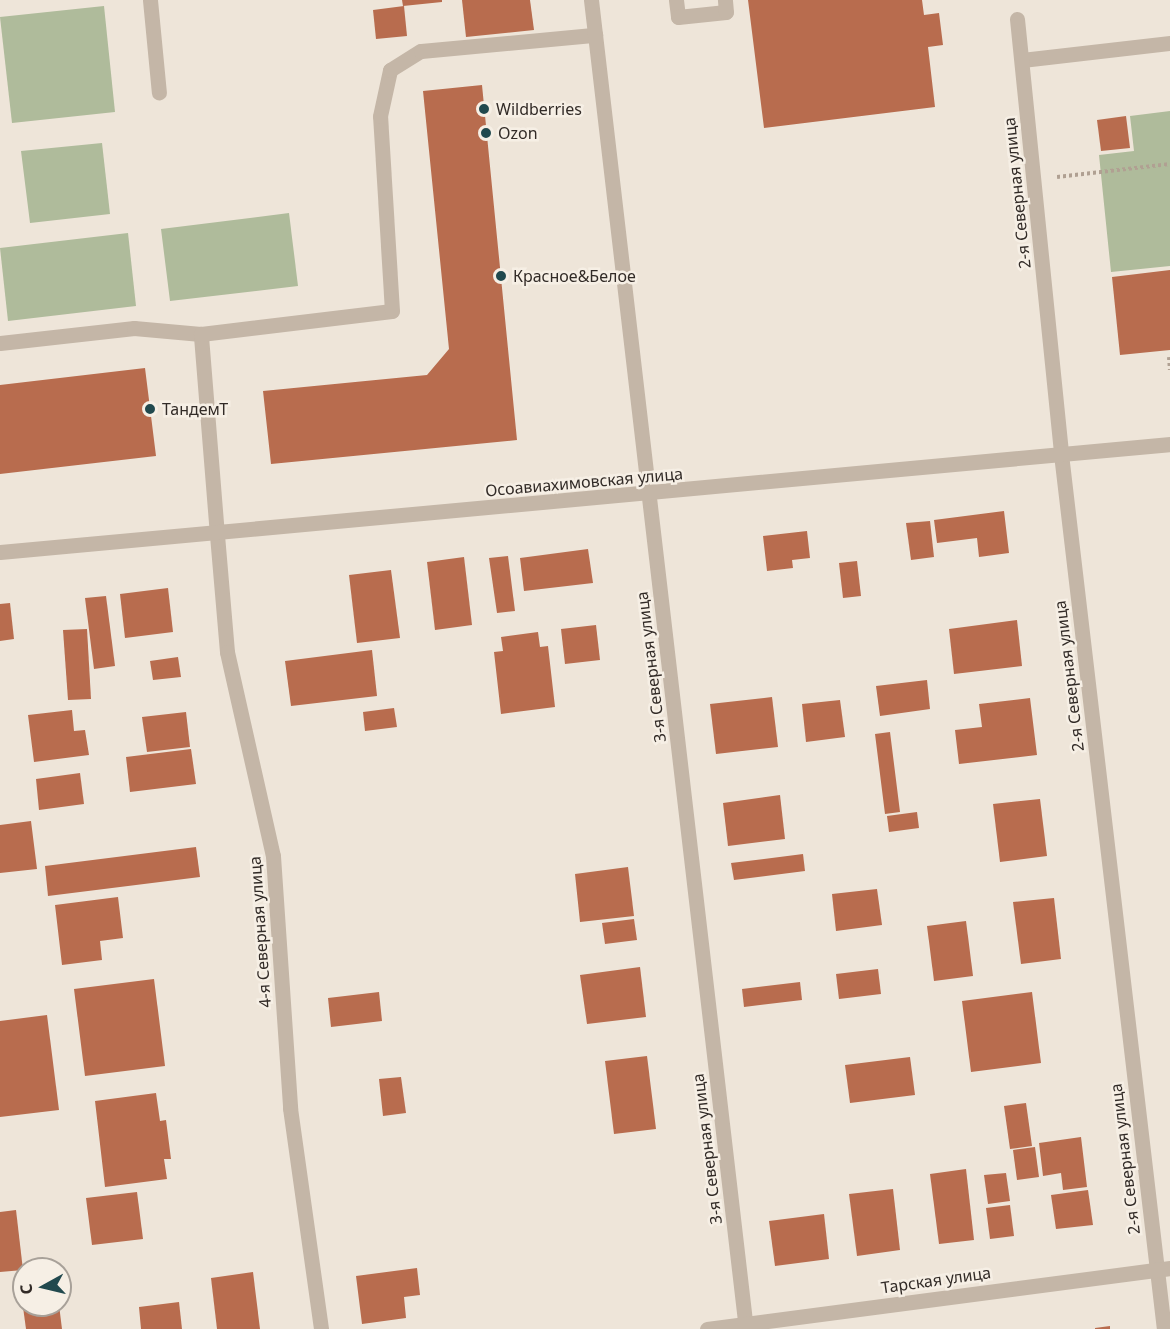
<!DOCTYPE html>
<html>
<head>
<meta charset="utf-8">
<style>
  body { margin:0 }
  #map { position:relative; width:1170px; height:1329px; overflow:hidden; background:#eee5d9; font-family:"Noto Sans",sans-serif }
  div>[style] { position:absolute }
  .green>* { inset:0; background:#afbb9b }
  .building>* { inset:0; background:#b86c4e }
  .path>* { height:4px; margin-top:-2px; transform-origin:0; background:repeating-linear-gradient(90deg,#b0a092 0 3px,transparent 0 6px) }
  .service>* { height:15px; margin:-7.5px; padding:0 7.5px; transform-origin:7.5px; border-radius:7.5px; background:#c4b6a7 }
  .minor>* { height:15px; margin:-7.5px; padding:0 7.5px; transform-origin:7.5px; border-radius:7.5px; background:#c4b6a7 }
  .dots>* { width:16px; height:16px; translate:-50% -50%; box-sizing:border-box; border:3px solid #f6efe5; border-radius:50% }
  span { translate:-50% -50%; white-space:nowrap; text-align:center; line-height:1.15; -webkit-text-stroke:5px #f6efe5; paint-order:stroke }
  .poi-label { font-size:16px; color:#322b27 }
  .left { translate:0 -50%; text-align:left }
  .street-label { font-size:16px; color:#322b27 }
  .north { position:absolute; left:12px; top:1257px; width:60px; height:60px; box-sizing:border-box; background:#f6efe5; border:2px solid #a8a199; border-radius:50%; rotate:262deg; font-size:16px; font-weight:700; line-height:24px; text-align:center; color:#322b27 }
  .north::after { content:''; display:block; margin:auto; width:21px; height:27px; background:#21494e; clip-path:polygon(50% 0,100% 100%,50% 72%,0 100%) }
</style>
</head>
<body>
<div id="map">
  <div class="green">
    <i style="clip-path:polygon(104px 6px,115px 112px,12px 123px,0 17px)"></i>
    <i style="clip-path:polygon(1170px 111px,1170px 266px,1111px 272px,1099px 155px,1134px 151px,1130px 116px)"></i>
    <i style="clip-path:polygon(102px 143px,110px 214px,30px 223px,21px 151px)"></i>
    <i style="clip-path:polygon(289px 213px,298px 286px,170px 301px,161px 229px)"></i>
    <i style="clip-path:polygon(128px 233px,136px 306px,8px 321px,0 248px)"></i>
  </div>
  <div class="building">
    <i style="clip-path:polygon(402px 0,442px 0,442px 2px,403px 6px)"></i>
    <i style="clip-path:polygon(462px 0,530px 0,534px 30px,466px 37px)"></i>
    <i style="clip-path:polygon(748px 0,922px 0,924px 15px,939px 13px,943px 45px,928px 47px,935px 107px,764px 128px)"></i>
    <i style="clip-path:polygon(404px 6px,407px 36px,376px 39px,373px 10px)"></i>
    <i style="clip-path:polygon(482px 85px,517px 440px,271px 464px,263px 391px,427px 375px,449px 349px,423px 91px)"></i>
    <i style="clip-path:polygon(1126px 116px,1130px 148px,1101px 151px,1097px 120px)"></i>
    <i style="clip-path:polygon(1170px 270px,1170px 350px,1120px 355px,1112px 277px)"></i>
    <i style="clip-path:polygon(145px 368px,156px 456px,0 474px,0 385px)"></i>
    <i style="clip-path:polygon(1004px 511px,1009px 553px,979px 557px,977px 538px,937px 543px,934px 520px)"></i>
    <i style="clip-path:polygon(930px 521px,934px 557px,911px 560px,906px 523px)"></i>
    <i style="clip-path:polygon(807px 531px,810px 558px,792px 560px,793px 568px,767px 571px,763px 536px)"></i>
    <i style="clip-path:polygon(588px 549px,593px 583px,524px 591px,520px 558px)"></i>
    <i style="clip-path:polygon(508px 556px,515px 611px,497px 613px,489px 558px)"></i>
    <i style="clip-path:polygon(464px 557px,472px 625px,435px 630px,427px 562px)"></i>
    <i style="clip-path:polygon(857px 561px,861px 596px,843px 598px,839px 563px)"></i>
    <i style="clip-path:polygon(391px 570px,400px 638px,357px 643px,349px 575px)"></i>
    <i style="clip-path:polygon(168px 588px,173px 632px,125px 638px,120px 594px)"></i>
    <i style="clip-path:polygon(106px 596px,115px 666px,94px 669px,85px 598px)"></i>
    <i style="clip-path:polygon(10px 603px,14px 639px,0 641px,0 604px)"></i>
    <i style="clip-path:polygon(1017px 620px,1022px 666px,954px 674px,949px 629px)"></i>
    <i style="clip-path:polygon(596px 625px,600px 660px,565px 664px,561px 629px)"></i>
    <i style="clip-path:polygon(87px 629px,91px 699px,68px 700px,63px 630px)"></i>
    <i style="clip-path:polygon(538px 632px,540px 647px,548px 646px,555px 707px,501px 714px,494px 652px,503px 651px,501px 637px)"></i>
    <i style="clip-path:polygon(372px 650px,377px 696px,291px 706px,285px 661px)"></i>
    <i style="clip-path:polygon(178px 657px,181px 677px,153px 680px,150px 661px)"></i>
    <i style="clip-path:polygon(927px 680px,930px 709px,880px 716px,876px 686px)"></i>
    <i style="clip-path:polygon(772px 697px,778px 747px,716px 754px,710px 704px)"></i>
    <i style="clip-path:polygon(1030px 698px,1037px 755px,959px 764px,955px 730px,982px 727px,979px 704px)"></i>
    <i style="clip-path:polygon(840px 700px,845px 737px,806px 742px,802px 704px)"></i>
    <i style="clip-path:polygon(394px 708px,397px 727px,365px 731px,363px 712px)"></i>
    <i style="clip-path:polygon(72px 710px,74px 731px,85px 730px,89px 755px,34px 762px,28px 715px)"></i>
    <i style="clip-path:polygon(186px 712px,190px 747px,147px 752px,142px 717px)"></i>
    <i style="clip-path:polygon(890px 732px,900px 812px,885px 814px,875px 734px)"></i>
    <i style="clip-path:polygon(191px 749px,196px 784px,130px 792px,126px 757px)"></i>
    <i style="clip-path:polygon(80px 773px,84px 804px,39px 810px,36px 779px)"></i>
    <i style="clip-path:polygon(780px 795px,785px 839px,728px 846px,723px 803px)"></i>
    <i style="clip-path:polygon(1040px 799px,1047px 856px,1000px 862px,993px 804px)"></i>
    <i style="clip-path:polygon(917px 812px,919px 828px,889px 832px,887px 816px)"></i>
    <i style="clip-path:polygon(31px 821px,37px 869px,0 873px,0 825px)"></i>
    <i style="clip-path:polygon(196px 847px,200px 877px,48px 896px,45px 866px)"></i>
    <i style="clip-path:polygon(803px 854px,805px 871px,734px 880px,731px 863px)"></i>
    <i style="clip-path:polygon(628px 867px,634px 916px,580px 922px,575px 874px)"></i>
    <i style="clip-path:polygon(877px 889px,882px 925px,836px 931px,832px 894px)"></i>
    <i style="clip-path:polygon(118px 897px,123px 938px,100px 941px,102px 960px,62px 965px,55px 905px)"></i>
    <i style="clip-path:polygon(1054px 898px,1061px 959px,1021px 964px,1013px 902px)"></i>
    <i style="clip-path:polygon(634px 919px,637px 940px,605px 944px,602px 923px)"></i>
    <i style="clip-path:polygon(966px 921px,973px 976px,934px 981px,927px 926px)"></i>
    <i style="clip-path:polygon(640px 967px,646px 1017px,587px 1024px,580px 975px)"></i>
    <i style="clip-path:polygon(878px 969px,881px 994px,839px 999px,836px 974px)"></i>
    <i style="clip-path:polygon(154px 979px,165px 1066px,85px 1076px,74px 989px)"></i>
    <i style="clip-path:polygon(800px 982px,802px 1000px,744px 1007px,742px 989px)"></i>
    <i style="clip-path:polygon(379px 992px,382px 1021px,331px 1027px,328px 998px)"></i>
    <i style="clip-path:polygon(1032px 992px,1041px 1063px,971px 1072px,962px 1001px)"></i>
    <i style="clip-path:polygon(47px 1015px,59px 1110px,0 1117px,0 1021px)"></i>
    <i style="clip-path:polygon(647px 1056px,656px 1129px,614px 1134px,605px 1061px)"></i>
    <i style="clip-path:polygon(910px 1057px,915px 1095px,850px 1103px,845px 1065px)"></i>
    <i style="clip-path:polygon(401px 1077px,406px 1113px,383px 1116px,379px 1079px)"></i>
    <i style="clip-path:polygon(156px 1093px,160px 1121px,166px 1120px,171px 1159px,164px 1159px,167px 1179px,105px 1187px,95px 1101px)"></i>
    <i style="clip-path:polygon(1026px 1103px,1032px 1146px,1010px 1149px,1004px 1106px)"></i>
    <i style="clip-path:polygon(1081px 1137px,1087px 1187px,1063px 1190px,1061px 1173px,1043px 1176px,1039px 1143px)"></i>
    <i style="clip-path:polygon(1035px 1147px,1039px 1177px,1017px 1180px,1013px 1150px)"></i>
    <i style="clip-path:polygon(966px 1169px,974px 1240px,939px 1244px,930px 1174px)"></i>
    <i style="clip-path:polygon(1006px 1173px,1010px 1201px,988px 1204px,984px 1175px)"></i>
    <i style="clip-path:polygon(893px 1189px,900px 1250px,857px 1256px,849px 1194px)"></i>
    <i style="clip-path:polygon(1088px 1190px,1093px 1225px,1056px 1229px,1051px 1195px)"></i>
    <i style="clip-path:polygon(137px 1192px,143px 1239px,92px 1245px,86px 1198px)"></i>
    <i style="clip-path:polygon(1010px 1205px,1014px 1236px,990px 1239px,986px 1208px)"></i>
    <i style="clip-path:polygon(16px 1210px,23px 1270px,0 1272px,0 1212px)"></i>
    <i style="clip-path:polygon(824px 1214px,829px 1259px,775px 1266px,769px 1221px)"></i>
    <i style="clip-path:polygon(417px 1268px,420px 1295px,404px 1297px,406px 1318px,362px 1324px,356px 1276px)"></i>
    <i style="clip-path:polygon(253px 1272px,260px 1329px,217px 1329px,211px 1278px)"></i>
    <i style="clip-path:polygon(179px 1302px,182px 1329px,141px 1329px,139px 1307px)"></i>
    <i style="clip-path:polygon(59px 1305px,62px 1329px,26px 1329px,23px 1307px)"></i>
    <i style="clip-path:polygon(1110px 1326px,1110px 1329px,1095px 1329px,1095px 1328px)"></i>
  </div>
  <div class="path">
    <i style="left:1057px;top:177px;width:114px;rotate:-6.6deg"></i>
    <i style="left:1169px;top:357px;width:13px;rotate:86deg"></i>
  </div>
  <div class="service">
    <i style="left:676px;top:0;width:17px;rotate:83deg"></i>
    <i style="left:678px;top:17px;width:48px;rotate:-5.9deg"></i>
    <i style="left:726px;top:12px;width:12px;rotate:-95deg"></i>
    <i style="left:1022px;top:60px;width:149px;rotate:-6.6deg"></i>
    <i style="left:0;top:343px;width:135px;rotate:-6.4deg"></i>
    <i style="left:134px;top:328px;width:67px;rotate:5.1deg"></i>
    <i style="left:217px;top:535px;width:202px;rotate:-94.6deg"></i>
    <i style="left:201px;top:334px;width:192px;rotate:-6.9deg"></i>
    <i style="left:392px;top:311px;width:195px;rotate:-93.5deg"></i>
    <i style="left:380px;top:116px;width:47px;rotate:-77.7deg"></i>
    <i style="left:390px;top:70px;width:36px;rotate:-32deg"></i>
    <i style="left:421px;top:51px;width:175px;rotate:-5.3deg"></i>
  </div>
  <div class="minor">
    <i style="left:150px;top:0;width:93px;rotate:84.5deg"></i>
    <i style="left:591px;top:0;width:1338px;rotate:83.35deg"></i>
    <i style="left:1017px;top:19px;width:437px;rotate:84.2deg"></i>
    <i style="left:1061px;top:454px;width:881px;rotate:83.29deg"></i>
    <i style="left:217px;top:535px;width:117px;rotate:85.1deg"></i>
    <i style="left:227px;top:652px;width:209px;rotate:77.3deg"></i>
    <i style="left:273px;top:856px;width:253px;rotate:86.1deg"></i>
    <i style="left:290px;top:1108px;width:223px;rotate:82deg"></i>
    <i style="left:0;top:552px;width:1175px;rotate:-5.27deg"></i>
    <i style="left:707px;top:1329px;width:467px;rotate:-7.5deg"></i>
  </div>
  <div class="dots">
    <i style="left:484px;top:109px;background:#21494e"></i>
    <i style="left:486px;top:133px;background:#21494e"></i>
    <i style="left:501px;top:276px;background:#21494e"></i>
    <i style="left:150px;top:409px;background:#21494e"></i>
  </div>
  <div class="poi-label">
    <span class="left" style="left:496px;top:109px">Wildberries</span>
    <span class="left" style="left:498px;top:133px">Ozon</span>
    <span class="left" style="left:513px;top:276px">Красное&amp;Белое</span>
    <span class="left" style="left:162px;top:409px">ТандемТ</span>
  </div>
  <div class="street-label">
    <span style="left:1017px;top:193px;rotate:-96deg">2-я Северная улица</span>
    <span style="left:584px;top:482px;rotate:-5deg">Осоавиахимовская улица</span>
    <span style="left:651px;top:667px;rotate:-97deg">3-я Северная улица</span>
    <span style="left:1069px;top:676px;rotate:-97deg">2-я Северная улица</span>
    <span style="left:260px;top:932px;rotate:-94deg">4-я Северная улица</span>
    <span style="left:707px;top:1149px;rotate:-97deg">3-я Северная улица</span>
    <span style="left:1125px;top:1159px;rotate:-97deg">2-я Северная улица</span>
    <span style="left:936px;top:1280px;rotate:-8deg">Тарская улица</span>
  </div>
  <div class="north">С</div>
</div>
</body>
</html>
